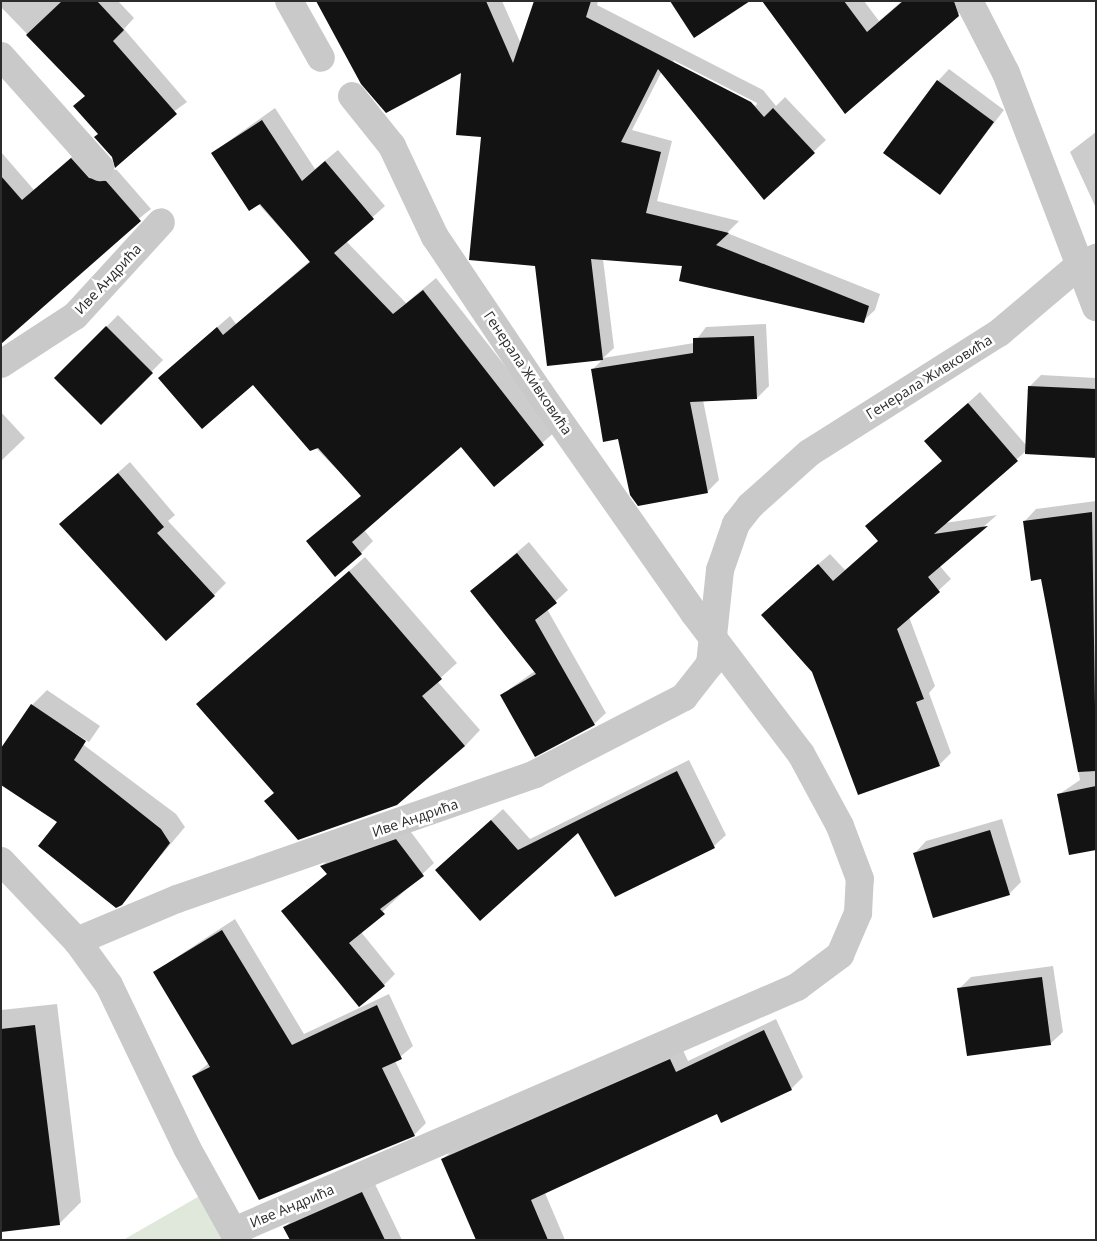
<!DOCTYPE html>
<html>
<head>
<meta charset="utf-8">
<style>
  body { margin:0 }
  #map { position:relative; width:1097px; height:1241px; overflow:hidden; background:#fff; font-family:"Open Sans",sans-serif }
  div>[style] { position:absolute }
  .green>* { inset:0; background:#e0e8db }
  .shadow>* { inset:0; background:#0003 }
  .building>* { inset:0; background:#131313 }
  .street>* { height:28px; margin:-14px; padding:0 14px; transform-origin:14px; border-radius:14px; background:#c9c9c9 }
  span { translate:-50% -50%; white-space:nowrap; text-align:center; line-height:1.15; -webkit-text-stroke:5px #fff; paint-order:stroke }
  .street-label { font-size:14px; color:#2c2c2c }
  .frame { position:absolute; inset:0; border:2px solid #2c2c2c; pointer-events:none }
</style>
</head>
<body>
<div id="map">
  <div class="green">
    <i style="clip-path:polygon(210px 1190px,238px 1240px,123px 1240px)"></i>
  </div>
  <div class="shadow">
    <i style="clip-path:polygon(1px 1px,118px 1px,134px 18px,124px 29px,187px 102px,113px 156px,86px 95px,1px 7px)"></i>
    <i style="clip-path:polygon(evenodd,318px 1px,502px 1px,521px 44px,536px 1px,598px 1px,597px 5px,763px 90px,776px 106px,785px 97px,826px 140px,764px 198px,662px 71px,632px 130px,672px 141px,657px 201px,739px 221px,727px 233px,880px 294px,875px 310px,863px 321px,683px 265px,603px 259px,614px 348px,603px 358px,694px 343px,706px 327px,766px 324px,769px 386px,757px 398px,703px 400px,719px 480px,708px 491px,619px 438px,592px 370px,603px 359px,536px 265px,482px 136px,462px 71px,318px 1px,673px 60px,757px 103px,756px 106px,675px 64px,673px 60px)"></i>
    <i style="clip-path:polygon(825px 1px,864px 1px,879px 21px,902px 1px,970px 4px,860px 99px)"></i>
    <i style="clip-path:polygon(949px 69px,1004px 110px,940px 193px,938px 81px)"></i>
    <i style="clip-path:polygon(275px 108px,315px 169px,338px 150px,385px 206px,346px 241px,406px 303px,436px 278px,556px 431px,494px 485px,461px 445px,364px 530px,373px 541px,361px 553px,308px 541px,362px 495px,253px 384px,159px 378px,230px 316px,236px 324px,310px 261px,212px 153px)"></i>
    <i style="clip-path:polygon(1096px 132px,1096px 208px,1070px 152px)"></i>
    <i style="clip-path:polygon(83px 147px,100px 167px,117px 170px,151px 209px,1px 328px,1px 152px,34px 190px)"></i>
    <i style="clip-path:polygon(118px 315px,163px 360px,101px 423px,56px 378px)"></i>
    <i style="clip-path:polygon(1041px 375px,1096px 378px,1096px 456px,1026px 451px,945px 523px,997px 515px,939px 565px,951px 579px,909px 617px,935px 686px,929px 693px,951px 753px,939px 765px,813px 672px,774px 603px,830px 554px,845px 570px,879px 541px,866px 526px,943px 460px,926px 441px,980px 392px,1026px 445px,1029px 387px)"></i>
    <i style="clip-path:polygon(1px 412px,25px 438px,1px 461px)"></i>
    <i style="clip-path:polygon(130px 462px,175px 515px,168px 521px,226px 583px,214px 595px,60px 524px)"></i>
    <i style="clip-path:polygon(1096px 501px,1096px 849px,1058px 795px,1080px 780px,1042px 578px,1024px 522px,1036px 509px)"></i>
    <i style="clip-path:polygon(529px 542px,568px 590px,547px 609px,606px 713px,594px 724px,501px 695px,535px 671px,471px 591px)"></i>
    <i style="clip-path:polygon(365px 557px,457px 663px,437px 681px,480px 730px,465px 746px,275px 792px,198px 704px)"></i>
    <i style="clip-path:polygon(47px 690px,100px 726px,89px 742px,33px 707px,176px 814px,185px 827px,131px 891px,58px 822px,32px 705px)"></i>
    <i style="clip-path:polygon(689px 760px,726px 835px,714px 846px,578px 831px,480px 919px,448px 859px,503px 809px,530px 839px)"></i>
    <i style="clip-path:polygon(1002px 819px,1021px 882px,1009px 894px,915px 853px,926px 841px)"></i>
    <i style="clip-path:polygon(408px 828px,434px 863px,361px 932px,395px 974px,384px 985px,283px 912px,328px 873px,322px 866px,333px 854px)"></i>
    <i style="clip-path:polygon(235px 919px,304px 1034px,389px 994px,413px 1046px,395px 1061px,426px 1123px,414px 1135px,193px 1076px,209px 1063px,154px 972px)"></i>
    <i style="clip-path:polygon(1053px 966px,1063px 1032px,1051px 1043px,959px 989px,971px 977px)"></i>
    <i style="clip-path:polygon(57px 1004px,81px 1202px,59px 1224px,1px 1231px,1px 1010px)"></i>
    <i style="clip-path:polygon(776px 1019px,803px 1077px,791px 1089px,717px 1113px,545px 1193px,565px 1240px,477px 1240px,443px 1159px,455px 1148px,682px 1048px,688px 1061px)"></i>
    <i style="clip-path:polygon(374px 1182px,402px 1240px,291px 1240px,285px 1227px,297px 1215px)"></i>
  </div>
  <div class="building">
    <i style="clip-path:polygon(62px 1px,97px 1px,124px 30px,113px 41px,177px 114px,115px 168px,112px 157px,94px 137px,98px 134px,73px 106px,85px 96px,26px 35px)"></i>
    <i style="clip-path:polygon(316px 1px,486px 1px,513px 63px,534px 1px,591px 1px,586px 17px,751px 102px,764px 117px,773px 108px,815px 153px,764px 200px,658px 69px,621px 142px,661px 152px,646px 213px,729px 233px,716px 245px,869px 306px,864px 323px,679px 281px,682px 266px,591px 259px,603px 360px,547px 366px,535px 266px,469px 260px,481px 137px,456px 135px,461px 73px,386px 113px,361px 84px)"></i>
    <i style="clip-path:polygon(670px 1px,750px 1px,694px 38px)"></i>
    <i style="clip-path:polygon(762px 1px,844px 1px,867px 32px,903px 1px,954px 1px,959px 16px,845px 114px)"></i>
    <i style="clip-path:polygon(937px 80px,994px 122px,940px 195px,883px 153px)"></i>
    <i style="clip-path:polygon(262px 120px,302px 181px,325px 161px,374px 219px,334px 253px,393px 314px,423px 290px,544px 445px,494px 487px,461px 447px,352px 542px,362px 554px,335px 577px,306px 541px,361px 496px,318px 448px,310px 451px,253px 385px,202px 429px,158px 378px,217px 327px,223px 335px,310px 262px,260px 204px,249px 211px,211px 153px)"></i>
    <i style="clip-path:polygon(71px 158px,89px 178px,106px 181px,141px 221px,1px 344px,1px 176px,22px 200px)"></i>
    <i style="clip-path:polygon(106px 326px,153px 373px,101px 425px,54px 378px)"></i>
    <i style="clip-path:polygon(754px 336px,757px 399px,690px 402px,708px 493px,638px 506px,630px 495px,618px 439px,603px 442px,591px 369px,693px 353px,693px 338px)"></i>
    <i style="clip-path:polygon(1028px 386px,1096px 389px,1096px 458px,1025px 454px)"></i>
    <i style="clip-path:polygon(968px 403px,1018px 461px,934px 534px,988px 526px,928px 577px,940px 592px,897px 629px,924px 699px,916px 702px,940px 766px,858px 795px,812px 672px,761px 615px,818px 564px,833px 581px,878px 541px,865px 526px,942px 461px,924px 441px)"></i>
    <i style="clip-path:polygon(118px 473px,164px 527px,157px 533px,215px 596px,166px 641px,59px 524px)"></i>
    <i style="clip-path:polygon(1092px 512px,1096px 771px,1078px 772px,1041px 579px,1031px 581px,1023px 521px)"></i>
    <i style="clip-path:polygon(517px 553px,557px 603px,535px 620px,595px 725px,535px 757px,500px 695px,536px 674px,470px 591px)"></i>
    <i style="clip-path:polygon(349px 571px,442px 679px,422px 696px,465px 746px,397px 805px,298px 840px,264px 801px,274px 793px,196px 704px)"></i>
    <i style="clip-path:polygon(31px 704px,86px 741px,74px 760px,161px 829px,170px 843px,122px 905px,116px 908px,38px 846px,57px 822px,1px 785px,1px 748px)"></i>
    <i style="clip-path:polygon(677px 771px,715px 848px,615px 897px,578px 833px,480px 921px,435px 870px,491px 820px,518px 850px)"></i>
    <i style="clip-path:polygon(1096px 786px,1096px 850px,1069px 855px,1057px 794px)"></i>
    <i style="clip-path:polygon(990px 830px,1010px 895px,933px 918px,913px 853px)"></i>
    <i style="clip-path:polygon(396px 839px,424px 876px,380px 909px,385px 914px,349px 943px,385px 986px,359px 1007px,281px 911px,327px 874px,320px 866px)"></i>
    <i style="clip-path:polygon(222px 930px,292px 1045px,377px 1005px,402px 1059px,382px 1068px,415px 1136px,259px 1200px,192px 1076px,210px 1067px,153px 972px)"></i>
    <i style="clip-path:polygon(1042px 977px,1051px 1045px,967px 1056px,957px 988px)"></i>
    <i style="clip-path:polygon(35px 1025px,60px 1225px,1px 1232px,1px 1029px)"></i>
    <i style="clip-path:polygon(764px 1030px,792px 1090px,721px 1123px,717px 1114px,531px 1200px,548px 1240px,476px 1240px,441px 1159px,670px 1059px,676px 1072px)"></i>
    <i style="clip-path:polygon(362px 1192px,385px 1240px,290px 1240px,283px 1227px)"></i>
  </div>
  <div class="street">
    <i style="left:289px;top:1px;width:65px;rotate:60.7deg"></i>
    <i style="left:969px;top:1px;width:81px;rotate:62.8deg"></i>
    <i style="left:1006px;top:73px;width:251px;rotate:69deg"></i>
    <i style="left:1px;top:56px;width:149px;rotate:48.3deg"></i>
    <i style="left:1px;top:364px;width:88px;rotate:-33deg"></i>
    <i style="left:75px;top:316px;width:127px;rotate:-47.5deg"></i>
    <i style="left:1px;top:861px;width:110px;rotate:46.5deg"></i>
    <i style="left:77px;top:941px;width:54px;rotate:54deg"></i>
    <i style="left:109px;top:985px;width:181px;rotate:64.4deg"></i>
    <i style="left:187px;top:1148px;width:105px;rotate:61deg"></i>
    <i style="left:77px;top:941px;width:108px;rotate:-22.8deg"></i>
    <i style="left:177px;top:899px;width:379px;rotate:-19.2deg"></i>
    <i style="left:535px;top:774px;width:168px;rotate:-27.3deg"></i>
    <i style="left:684px;top:697px;width:42px;rotate:-51.8deg"></i>
    <i style="left:710px;top:664px;width:95px;rotate:-83.9deg"></i>
    <i style="left:720px;top:570px;width:49px;rotate:-70.8deg"></i>
    <i style="left:736px;top:524px;width:23px;rotate:-52deg"></i>
    <i style="left:750px;top:506px;width:79px;rotate:-41.9deg"></i>
    <i style="left:809px;top:453px;width:225px;rotate:-32.3deg"></i>
    <i style="left:999px;top:333px;width:104px;rotate:-40.3deg"></i>
    <i style="left:1078px;top:266px;width:20px;rotate:-24deg"></i>
    <i style="left:234px;top:1231px;width:614px;rotate:-23.43deg"></i>
    <i style="left:797px;top:987px;width:54px;rotate:-36.7deg"></i>
    <i style="left:840px;top:955px;width:46px;rotate:-66.8deg"></i>
    <i style="left:858px;top:913px;width:34px;rotate:-87deg"></i>
    <i style="left:860px;top:879px;width:57px;rotate:-110.7deg"></i>
    <i style="left:840px;top:826px;width:82px;rotate:-118.4deg"></i>
    <i style="left:801px;top:754px;width:177px;rotate:-127.2deg"></i>
    <i style="left:694px;top:613px;width:269px;rotate:-125deg"></i>
    <i style="left:540px;top:393px;width:188px;rotate:-123.9deg"></i>
    <i style="left:435px;top:237px;width:101px;rotate:-115.3deg"></i>
    <i style="left:392px;top:146px;width:64px;rotate:-128.7deg"></i>
  </div>
  <div class="street-label">
    <span style="left:108px;top:279px;rotate:-47deg">Иве Андрића</span>
    <span style="left:528px;top:373px;rotate:56deg">Генерала Живковића</span>
    <span style="left:929px;top:377px;rotate:-32deg">Генерала Живковића</span>
    <span style="left:415px;top:818px;rotate:-19deg">Иве Андрића</span>
    <span style="left:292px;top:1206px;rotate:-23deg">Иве Андрића</span>
  </div>
  <div class="frame"></div>
</div>
</body>
</html>
